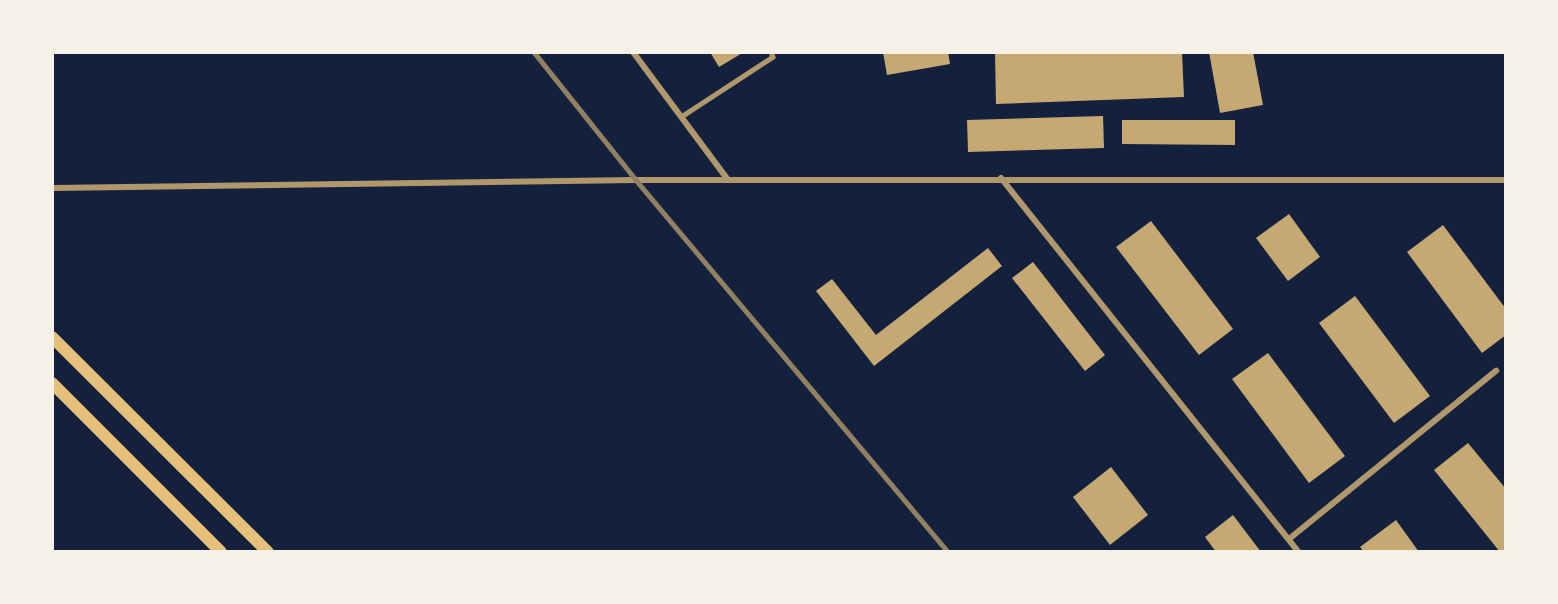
<!DOCTYPE html>
<html>
<head>
<meta charset="utf-8">
<style>
  body { margin:0 }
  #map { position:relative; width:1558px; height:604px; overflow:hidden; background:#14213d; font-family:"Work Sans",sans-serif }
  div>[style] { position:absolute }
  .building>* { inset:0; background:#c6a872 }
  .service>* { height:4.5px; margin:-2.25px; padding:0 2.25px; transform-origin:2.25px; border-radius:2.25px; background:#b1986c }
  .minor>* { height:6px; margin:-3px; padding:0 3px; transform-origin:3px; border-radius:3px; background:#b1986c }
  .secondary>* { height:12px; margin:-6px; padding:0 6px; transform-origin:6px; border-radius:6px; background:#e5c07b }
  .rail>* { height:4.5px; margin:-2.25px; padding:0 2.25px; transform-origin:2.25px; border-radius:2.25px; background:#918062 }
  span { translate:-50% -50%; white-space:nowrap; text-align:center; line-height:1.15; -webkit-text-stroke:6px #f6f1e7; paint-order:stroke }
  .frame { position:absolute; inset:0; border:54px solid #f6f1e7; pointer-events:none }
</style>
</head>
<body>
<div id="map">
  <div class="building">
    <i style="clip-path:polygon(710px 52px,744px 52px,719px 67px)"></i>
    <i style="clip-path:polygon(883px 52px,948px 52px,950px 64px,887px 75px)"></i>
    <i style="clip-path:polygon(998px 52px,1182px 52px,1184px 97px,996px 104px,995px 53px)"></i>
    <i style="clip-path:polygon(1209px 52px,1253px 52px,1263px 105px,1220px 113px)"></i>
    <i style="clip-path:polygon(1103px 116px,1104px 148px,968px 152px,967px 120px)"></i>
    <i style="clip-path:polygon(1122px 120px,1235px 120px,1235px 145px,1122px 144px)"></i>
    <i style="clip-path:polygon(1289px 214px,1320px 257px,1288px 281px,1256px 238px)"></i>
    <i style="clip-path:polygon(1151px 221px,1233px 329px,1199px 355px,1116px 247px)"></i>
    <i style="clip-path:polygon(1443px 225px,1506px 309px,1506px 335px,1482px 353px,1407px 252px)"></i>
    <i style="clip-path:polygon(988px 248px,1002px 266px,874px 366px,816px 291px,832px 279px,876px 335px)"></i>
    <i style="clip-path:polygon(1033px 262px,1105px 355px,1085px 371px,1012px 278px)"></i>
    <i style="clip-path:polygon(1355px 296px,1430px 396px,1394px 423px,1319px 323px)"></i>
    <i style="clip-path:polygon(1268px 353px,1345px 456px,1309px 483px,1232px 379px)"></i>
    <i style="clip-path:polygon(1468px 443px,1506px 489px,1506px 552px,1500px 552px,1434px 470px)"></i>
    <i style="clip-path:polygon(1111px 467px,1148px 515px,1110px 545px,1073px 497px)"></i>
    <i style="clip-path:polygon(1233px 515px,1261px 552px,1216px 552px,1205px 537px)"></i>
    <i style="clip-path:polygon(1396px 520px,1419px 552px,1364px 552px,1360px 547px)"></i>
  </div>
  <div class="service">
    <i style="left:682px;top:116px;width:108px;rotate:-33.2deg"></i>
    <i style="left:772px;top:57px;width:5px;rotate:-101deg"></i>
  </div>
  <div class="minor">
    <i style="left:633px;top:52px;width:159px;rotate:53.4deg"></i>
    <i style="left:1001px;top:178px;width:478px;rotate:51.5deg"></i>
    <i style="left:52px;top:188px;width:584px;rotate:-0.78deg"></i>
    <i style="left:636px;top:180px;width:870px"></i>
    <i style="left:1289px;top:539px;width:267px;rotate:-39.1deg"></i>
  </div>
  <div class="secondary">
    <i style="left:52px;top:337px;width:305px;rotate:44.9deg"></i>
    <i style="left:52px;top:383px;width:239px;rotate:45deg"></i>
  </div>
  <div class="rail">
    <i style="left:534px;top:52px;width:164px;rotate:51.4deg"></i>
    <i style="left:636px;top:180px;width:486px;rotate:50deg"></i>
  </div>
  <div class="frame"></div>
</div>
</body>
</html>
